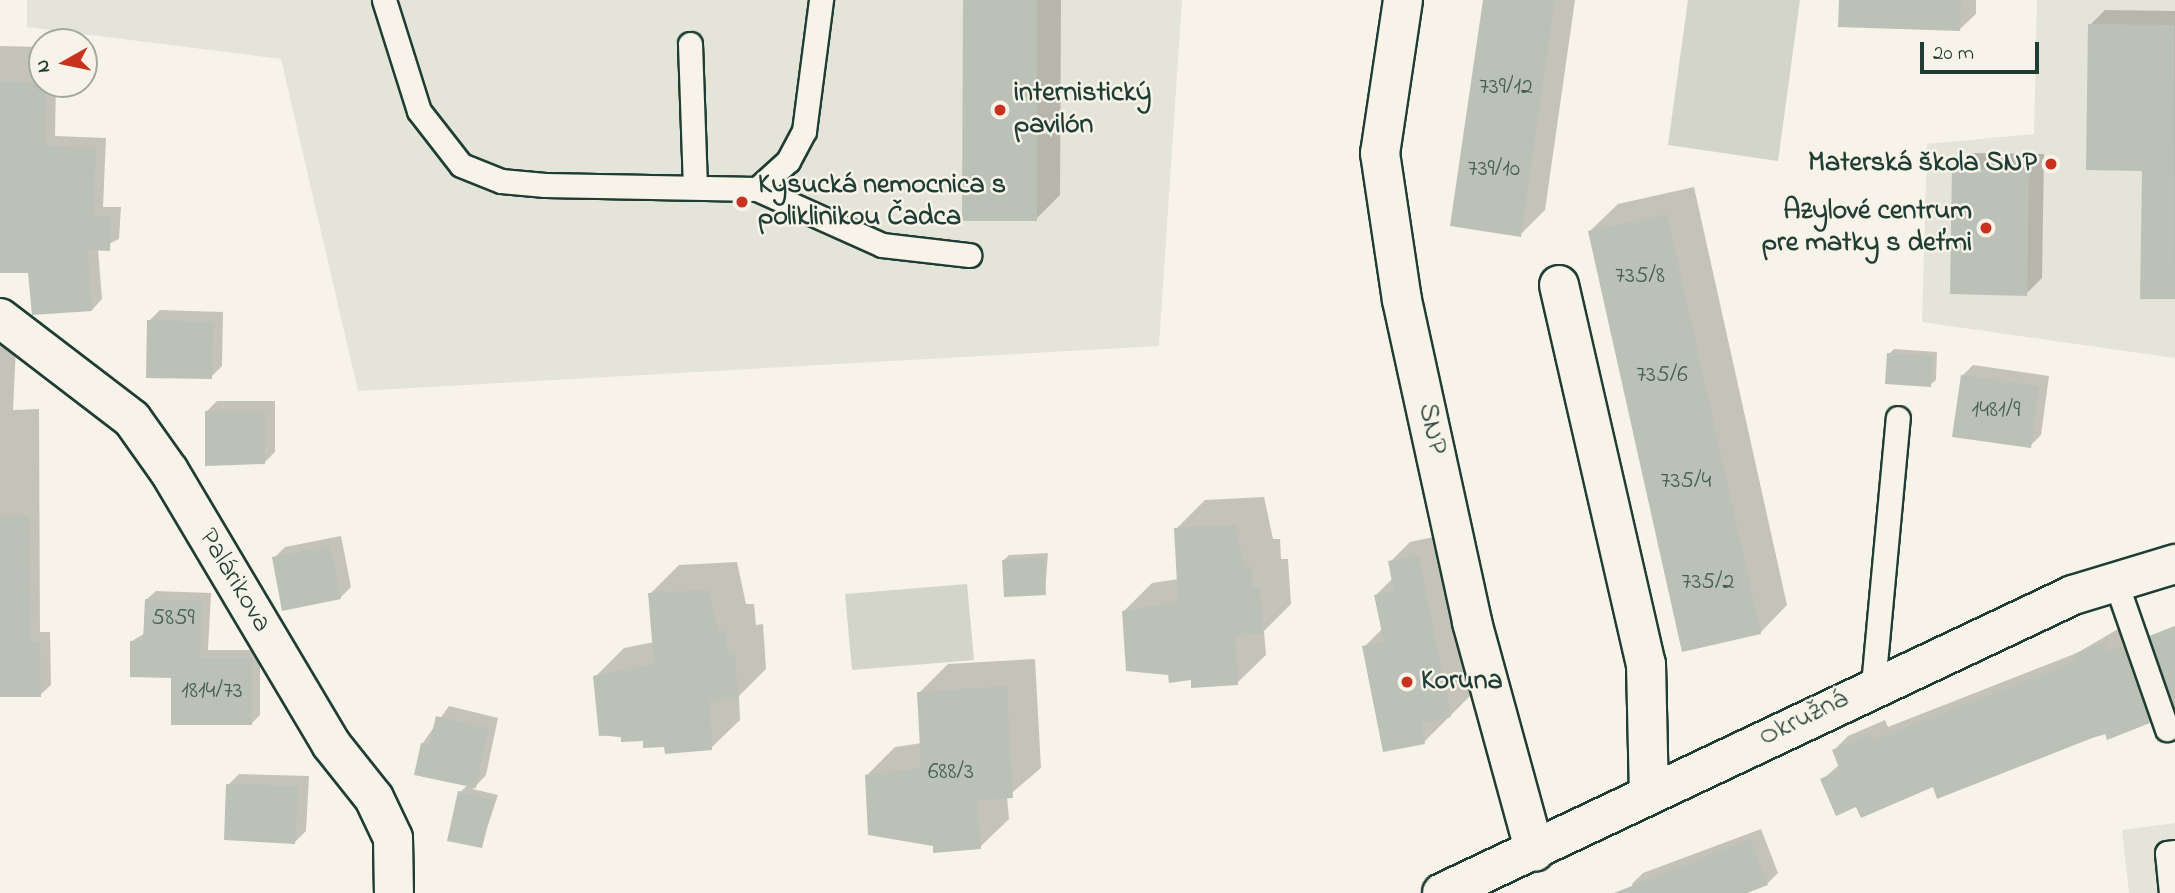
<!DOCTYPE html>
<html>
<head>
<meta charset="utf-8">
<style>
  body { margin:0 }
  #map { position:relative; width:2175px; height:893px; overflow:hidden; background:#f7f3e8; font-family:"Indie Flower",sans-serif }
  div>[style] { position:absolute }
  .built>* { inset:0; background:#e5e4d9 }
  .green>* { inset:0; background:#d3d5ca }
  .shadow>* { inset:0; background:#0003 }
  .building>* { inset:0; background:#bbc1b6 }
  .roads { filter:drop-shadow(2px 0 #1f3d34) drop-shadow(-2px 0 #1f3d34) drop-shadow(0 2px #1f3d34) drop-shadow(0 -2px #1f3d34) }
  .service>* { height:23px; margin:-11.5px; padding:0 11.5px; transform-origin:11.5px; border-radius:11.5px; background:#f7f3e8 }
  .minor>* { height:38px; margin:-19px; padding:0 19px; transform-origin:19px; border-radius:19px; background:#f7f3e8 }
  .dots>* { width:19px; height:19px; translate:-50% -50%; box-sizing:border-box; border:4px solid #f7f3e8; border-radius:50% }
  span { translate:-50% -50%; white-space:nowrap; text-align:center; line-height:1.15; -webkit-text-stroke:5px #f7f3e8; paint-order:stroke }
  .number-label { font-size:24px; color:#465e54 }
  .number-label span { -webkit-text-stroke-width:0 }
  .poi-label { font-size:28px; color:#1f3d34; font-weight:700 }
  .left { translate:0 -50%; text-align:left }
  .right { translate:-100% -50%; text-align:right }
  .street-label { font-size:28px; color:#1f3d34 }
  .north { position:absolute; left:28px; top:28px; width:70px; height:70px; box-sizing:border-box; background:#f7f3e8; border:2px solid #a1aaa0; border-radius:50%; rotate:261deg; font-size:19px; font-weight:700; line-height:28px; text-align:center; color:#1f3d34 }
  .north::after { content:''; display:block; margin:auto; width:24px; height:32px; background:#c8321e; clip-path:polygon(50% 0,100% 100%,50% 72%,0 100%) }
  .scale { position:absolute; left:1920px; top:42px; width:119px; height:32px; box-sizing:border-box; border:4px solid #1f3d34; border-top:0; padding-left:9px; font-size:21px; line-height:24px; white-space:nowrap; color:#1f3d34; -webkit-text-stroke:5px #f7f3e8; paint-order:stroke }
</style>
</head>
<body>
<div id="map">
  <div class="built">
    <i style="clip-path:polygon(27px 0,1182px 0,1159px 346px,358px 391px,281px 59px,27px 27px)"></i>
    <i style="clip-path:polygon(2037px 0,2175px 0,2175px 358px,1922px 322px,1927px 144px,2034px 134px)"></i>
    <i style="clip-path:polygon(2175px 823px,2175px 893px,2129px 893px,2122px 830px)"></i>
  </div>
  <div class="green">
    <i style="clip-path:polygon(1688px 0,1800px 0,1778px 161px,1668px 145px)"></i>
    <i style="clip-path:polygon(967px 584px,974px 660px,852px 670px,845px 594px)"></i>
  </div>
  <div class="shadow">
    <i style="clip-path:polygon(964px 0,1061px 0,1060px 195px,1036px 219px)"></i>
    <i style="clip-path:polygon(1485px 0,1575px 0,1545px 210px,1520px 235px)"></i>
    <i style="clip-path:polygon(1885px 0,1976px 0,1976px 14px,1960px 29px)"></i>
    <i style="clip-path:polygon(2105px 10px,2175px 11px,2175px 298px,2142px 297px,2144px 169px,2090px 25px)"></i>
    <i style="clip-path:polygon(0 46px,40px 47px,42px 84px,56px 84px,55px 136px,106px 138px,103px 207px,121px 207px,119px 239px,98px 249px,102px 299px,92px 310px,29px 272px,0 271px)"></i>
    <i style="clip-path:polygon(1970px 153px,2044px 154px,2042px 278px,2026px 294px,1954px 169px)"></i>
    <i style="clip-path:polygon(1694px 187px,1787px 605px,1760px 633px,1590px 231px,1618px 204px)"></i>
    <i style="clip-path:polygon(160px 310px,223px 312px,222px 366px,211px 377px,149px 321px)"></i>
    <i style="clip-path:polygon(0 346px,16px 347px,13px 410px,39px 409px,40px 632px,50px 632px,51px 685px,40px 695px,0 695px)"></i>
    <i style="clip-path:polygon(1894px 349px,1937px 352px,1936px 380px,1930px 385px,1889px 354px)"></i>
    <i style="clip-path:polygon(1973px 365px,2049px 376px,2041px 435px,2030px 446px,1962px 376px)"></i>
    <i style="clip-path:polygon(217px 401px,275px 401px,275px 452px,264px 463px,206px 412px)"></i>
    <i style="clip-path:polygon(1264px 497px,1273px 539px,1280px 539px,1281px 559px,1288px 559px,1291px 604px,1264px 631px,1266px 655px,1237px 683px,1193px 678px,1124px 611px,1152px 583px,1179px 579px,1176px 529px,1205px 500px)"></i>
    <i style="clip-path:polygon(341px 536px,351px 587px,340px 598px,274px 558px,285px 547px)"></i>
    <i style="clip-path:polygon(1438px 536px,1470px 696px,1424px 742px,1364px 647px,1383px 628px,1376px 595px,1393px 578px,1390px 562px,1410px 542px)"></i>
    <i style="clip-path:polygon(1048px 553px,1045px 593px,1004px 560px,1009px 555px)"></i>
    <i style="clip-path:polygon(737px 562px,746px 604px,754px 604px,756px 625px,763px 624px,766px 669px,739px 696px,740px 720px,711px 748px,601px 735px,595px 677px,624px 648px,654px 642px,650px 594px,679px 565px)"></i>
    <i style="clip-path:polygon(156px 591px,211px 593px,208px 650px,260px 650px,260px 715px,252px 723px,173px 676px,132px 641px,145px 633px,147px 599px)"></i>
    <i style="clip-path:polygon(2175px 626px,2175px 704px,2151px 636px)"></i>
    <i style="clip-path:polygon(2118px 629px,2122px 638px,2137px 632px,2164px 707px,2149px 722px,1857px 804px,1822px 780px,1840px 764px,1834px 750px,1848px 736px,1885px 720px,1888px 727px,2077px 653px)"></i>
    <i style="clip-path:polygon(1035px 659px,1041px 768px,1007px 797px,1009px 819px,980px 847px,935px 844px,866px 776px,895px 747px,922px 743px,919px 693px,948px 664px)"></i>
    <i style="clip-path:polygon(449px 706px,498px 718px,486px 775px,473px 789px,498px 795px,481px 846px,460px 792px,468px 785px,422px 744px)"></i>
    <i style="clip-path:polygon(239px 774px,309px 776px,306px 831px,295px 842px,228px 785px)"></i>
    <i style="clip-path:polygon(1761px 829px,1778px 873px,1767px 884px,1742px 893px,1635px 893px,1632px 884px,1643px 873px)"></i>
  </div>
  <div class="building">
    <i style="clip-path:polygon(963px 0,1037px 0,1037px 221px,962px 221px)"></i>
    <i style="clip-path:polygon(1483px 0,1555px 0,1521px 237px,1450px 226px)"></i>
    <i style="clip-path:polygon(1839px 0,1961px 0,1960px 31px,1838px 27px)"></i>
    <i style="clip-path:polygon(2088px 24px,2174px 25px,2175px 299px,2140px 299px,2142px 171px,2086px 170px)"></i>
    <i style="clip-path:polygon(0 81px,46px 84px,45px 146px,96px 148px,93px 216px,111px 217px,110px 251px,88px 250px,92px 311px,32px 315px,28px 273px,0 273px)"></i>
    <i style="clip-path:polygon(1952px 168px,2029px 169px,2027px 296px,1950px 294px)"></i>
    <i style="clip-path:polygon(1667px 214px,1761px 634px,1682px 652px,1588px 231px)"></i>
    <i style="clip-path:polygon(147px 320px,213px 322px,212px 379px,146px 378px)"></i>
    <i style="clip-path:polygon(1887px 353px,1933px 356px,1931px 387px,1885px 384px)"></i>
    <i style="clip-path:polygon(1961px 375px,2039px 386px,2031px 448px,1952px 437px)"></i>
    <i style="clip-path:polygon(205px 411px,265px 411px,265px 464px,205px 466px)"></i>
    <i style="clip-path:polygon(0 516px,29px 516px,30px 642px,40px 642px,41px 697px,0 697px)"></i>
    <i style="clip-path:polygon(1235px 525px,1245px 567px,1252px 566px,1253px 587px,1260px 587px,1263px 634px,1235px 636px,1238px 685px,1191px 688px,1191px 680px,1169px 683px,1168px 675px,1126px 671px,1122px 611px,1178px 602px,1174px 528px)"></i>
    <i style="clip-path:polygon(330px 546px,341px 599px,282px 611px,272px 557px)"></i>
    <i style="clip-path:polygon(1419px 555px,1451px 717px,1421px 723px,1425px 744px,1383px 752px,1362px 646px,1384px 642px,1374px 595px,1394px 592px,1388px 561px)"></i>
    <i style="clip-path:polygon(1044px 557px,1046px 595px,1004px 597px,1002px 560px)"></i>
    <i style="clip-path:polygon(709px 590px,718px 632px,726px 631px,727px 653px,735px 652px,738px 699px,710px 700px,712px 750px,665px 754px,664px 747px,643px 748px,643px 741px,621px 742px,621px 735px,599px 736px,593px 676px,654px 664px,648px 593px)"></i>
    <i style="clip-path:polygon(145px 599px,203px 601px,200px 658px,252px 658px,252px 725px,171px 725px,171px 678px,130px 677px,130px 641px,143px 641px)"></i>
    <i style="clip-path:polygon(2175px 626px,2175px 709px,2149px 636px)"></i>
    <i style="clip-path:polygon(2104px 642px,2108px 651px,2123px 645px,2150px 723px,2107px 740px,2105px 733px,1937px 799px,1933px 787px,1861px 818px,1856px 807px,1836px 816px,1820px 779px,1840px 770px,1832px 750px,1870px 733px,1873px 740px,2077px 661px,2074px 654px)"></i>
    <i style="clip-path:polygon(1007px 686px,1013px 798px,977px 800px,981px 849px,933px 853px,933px 846px,868px 835px,865px 775px,921px 768px,917px 692px)"></i>
    <i style="clip-path:polygon(436px 716px,488px 728px,476px 788px,414px 775px,421px 743px,429px 745px)"></i>
    <i style="clip-path:polygon(226px 784px,299px 786px,295px 844px,224px 840px)"></i>
    <i style="clip-path:polygon(458px 791px,494px 800px,482px 848px,447px 841px)"></i>
    <i style="clip-path:polygon(1750px 839px,1768px 885px,1747px 893px,1614px 893px)"></i>
  </div>
  <div class="roads">
    <div class="service">
      <i style="left:384px;top:0;width:116px;rotate:72.5deg"></i>
      <i style="left:419px;top:111px;width:68px;rotate:52.1deg"></i>
      <i style="left:461px;top:165px;width:43px;rotate:21.8deg"></i>
      <i style="left:501px;top:181px;width:44px;rotate:5.2deg"></i>
      <i style="left:545px;top:185px;width:212px;rotate:1.1deg"></i>
      <i style="left:757px;top:189px;width:42px;rotate:-42.1deg"></i>
      <i style="left:788px;top:161px;width:34px;rotate:-62deg"></i>
      <i style="left:804px;top:131px;width:132px;rotate:-82.6deg"></i>
      <i style="left:690px;top:44px;width:142px;rotate:88deg"></i>
      <i style="left:757px;top:189px;width:137px;rotate:24.1deg"></i>
      <i style="left:882px;top:245px;width:88px;rotate:6.6deg"></i>
      <i style="left:2115px;top:580px;width:158px;rotate:70.8deg"></i>
      <i style="left:1873px;top:685px;width:268px;rotate:-84.7deg"></i>
      <i style="left:2171px;top:893px;width:40px;rotate:-95.7deg"></i>
      <i style="left:2167px;top:853px;width:8px;rotate:-7deg"></i>
    </div>
    <div class="minor">
      <i style="left:1403px;top:0;width:155px;rotate:98.5deg"></i>
      <i style="left:1380px;top:153px;width:149px;rotate:81.5deg"></i>
      <i style="left:1402px;top:300px;width:330px;rotate:77.7deg"></i>
      <i style="left:1472px;top:622px;width:238px;rotate:74.7deg"></i>
      <i style="left:1559px;top:285px;width:389px;rotate:77.1deg"></i>
      <i style="left:1646px;top:664px;width:130px;rotate:88.7deg"></i>
      <i style="left:0;top:318px;width:166px;rotate:37.4deg"></i>
      <i style="left:132px;top:419px;width:64px;rotate:54.6deg"></i>
      <i style="left:169px;top:471px;width:317px;rotate:59.3deg"></i>
      <i style="left:331px;top:744px;width:69px;rotate:51.5deg"></i>
      <i style="left:374px;top:798px;width:44px;rotate:64.6deg"></i>
      <i style="left:393px;top:838px;width:55px;rotate:89deg"></i>
      <i style="left:1442px;top:893px;width:698px;rotate:-25.28deg"></i>
      <i style="left:2073px;top:595px;width:107px;rotate:-16.9deg"></i>
    </div>
  </div>
  <div class="dots">
    <i style="left:1000px;top:110px;background:#c8321e"></i>
    <i style="left:2051px;top:164px;background:#c8321e"></i>
    <i style="left:742px;top:202px;background:#c8321e"></i>
    <i style="left:1986px;top:228px;background:#c8321e"></i>
    <i style="left:1407px;top:682px;background:#c8321e"></i>
  </div>
  <div class="number-label">
    <span style="left:1506px;top:88px">739/12</span>
    <span style="left:1494px;top:170px">739/10</span>
    <span style="left:1640px;top:277px">735/8</span>
    <span style="left:1662px;top:376px">735/6</span>
    <span style="left:1996px;top:411px">1481/9</span>
    <span style="left:1686px;top:482px">735/4</span>
    <span style="left:1708px;top:583px">735/2</span>
    <span style="left:173px;top:619px">5859</span>
    <span style="left:212px;top:692px">1814/73</span>
    <span style="left:951px;top:773px">688/3</span>
  </div>
  <div class="poi-label">
    <span class="left" style="left:1014px;top:110px">internistický<br>pavilón</span>
    <span class="right" style="left:2037px;top:164px">Materská škola SNP</span>
    <span class="left" style="left:758px;top:202px">Kysucká nemocnica s<br>poliklinikou Čadca</span>
    <span class="right" style="left:1972px;top:228px">Azylové centrum<br>pre matky s deťmi</span>
    <span class="left" style="left:1421px;top:682px">Koruna</span>
  </div>
  <div class="street-label">
    <span style="left:1431px;top:429px;rotate:77deg">SNP</span>
    <span style="left:234px;top:581px;rotate:59deg">Palárikova</span>
    <span style="left:1804px;top:719px;rotate:-26deg">Okružná</span>
  </div>
  <div class="north">N</div>
  <div class="scale">20 m</div>
</div>
</body>
</html>
